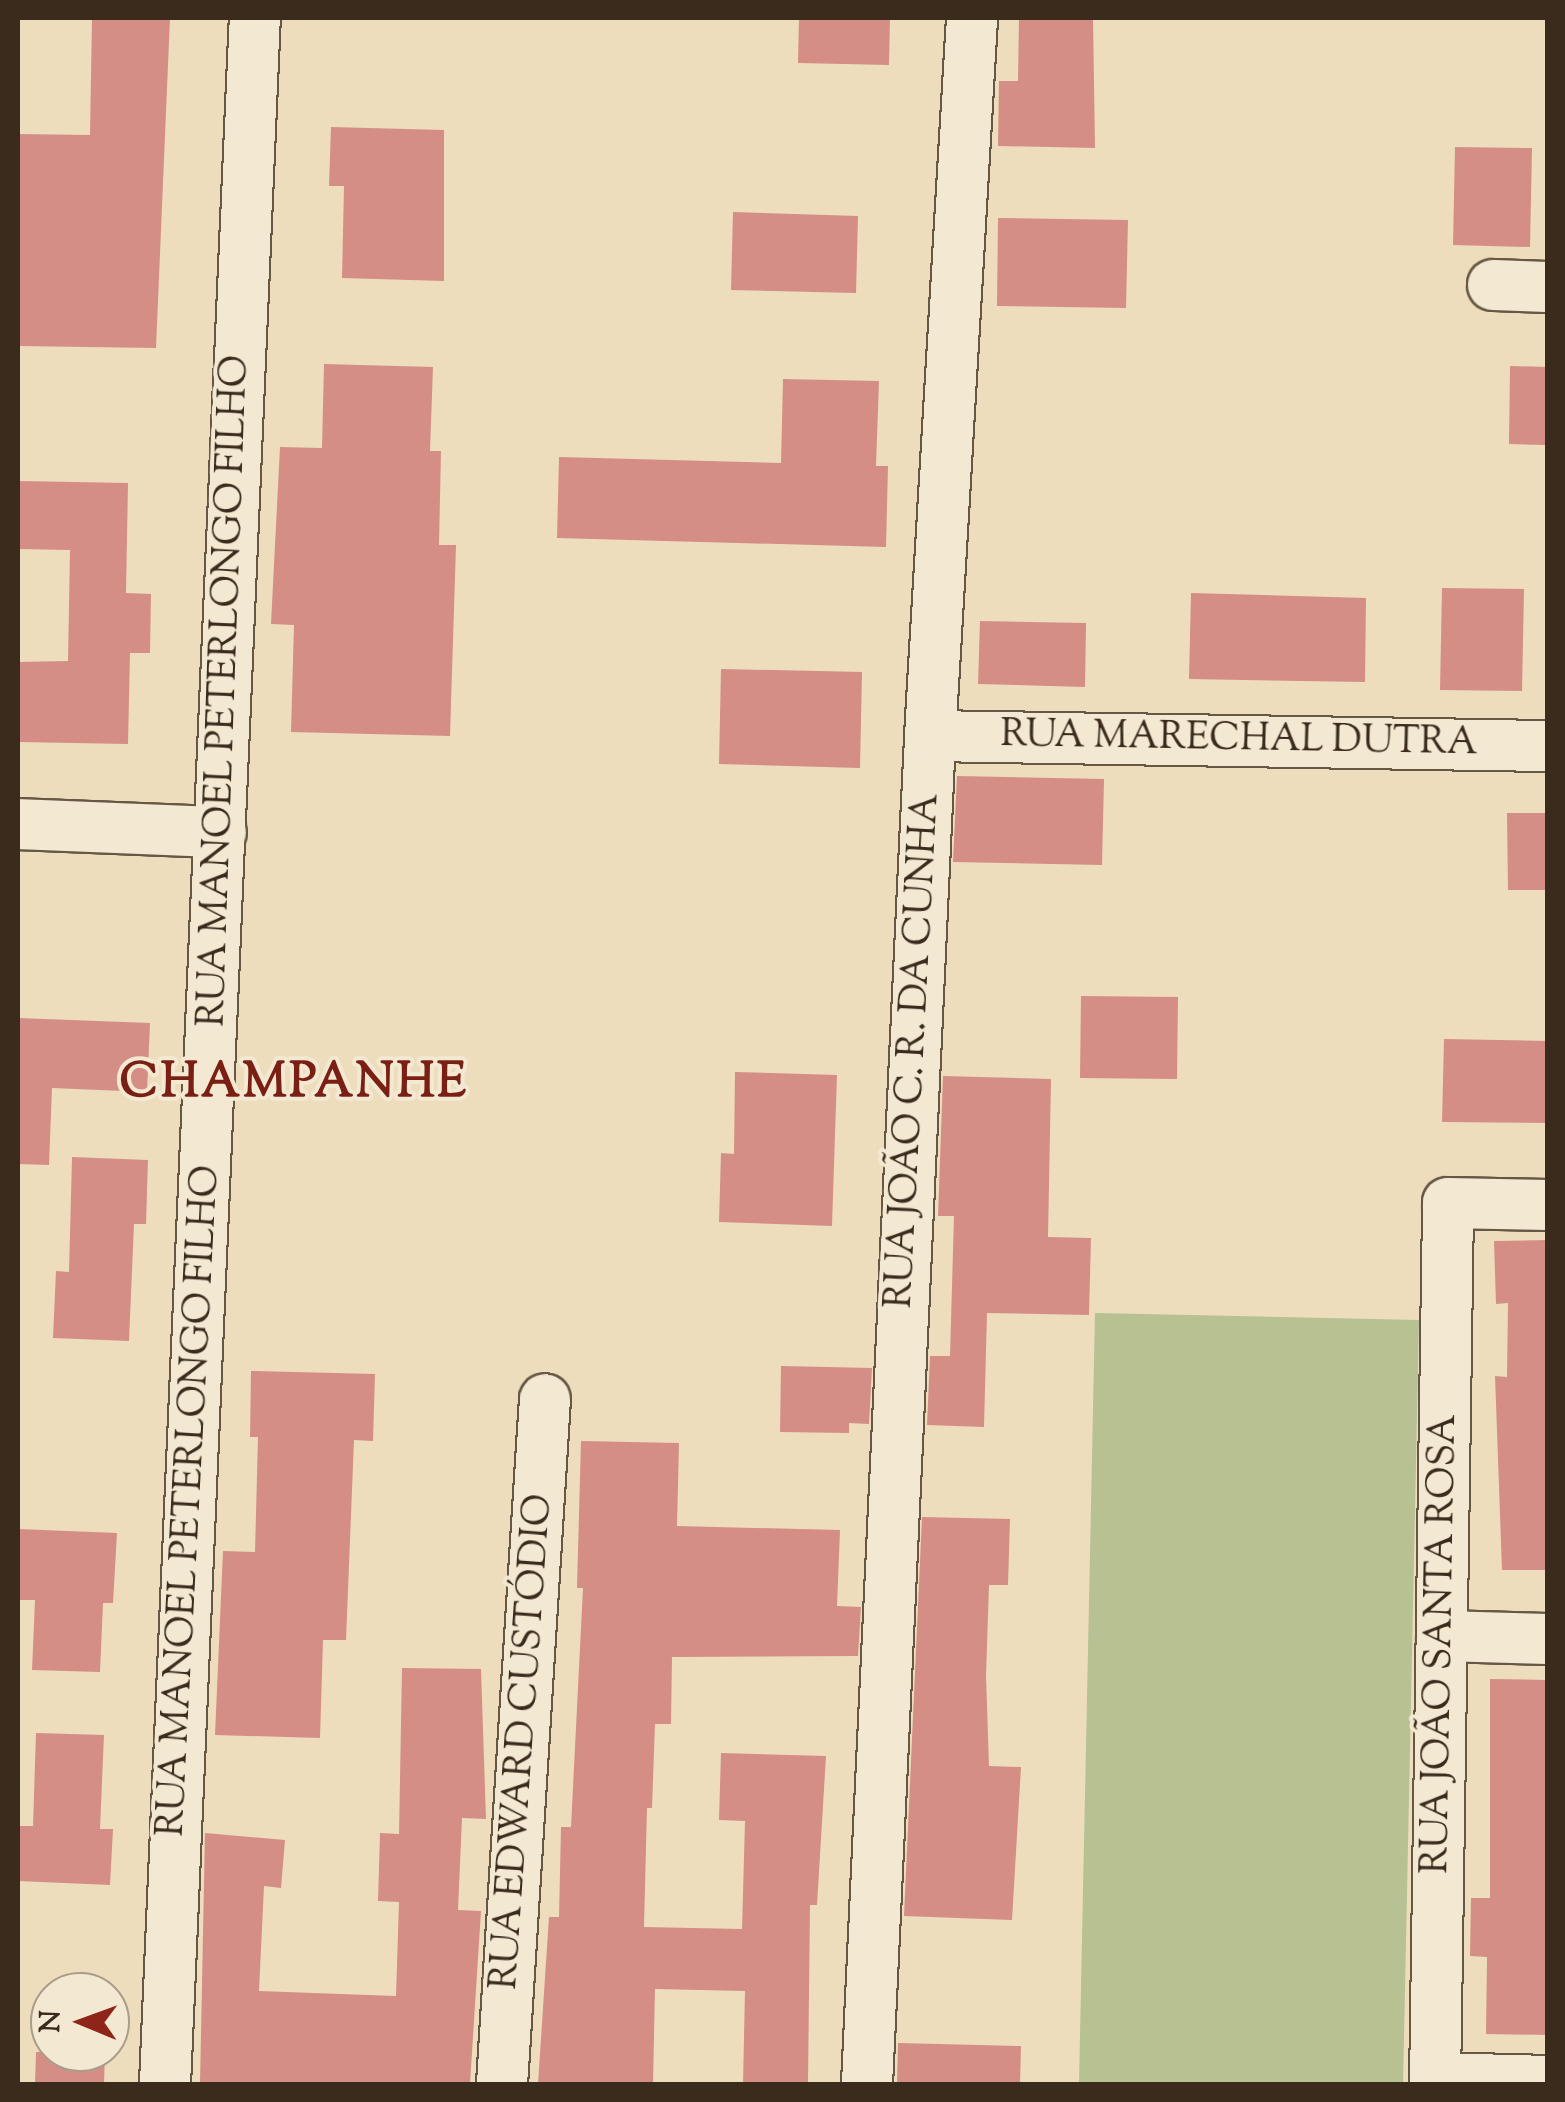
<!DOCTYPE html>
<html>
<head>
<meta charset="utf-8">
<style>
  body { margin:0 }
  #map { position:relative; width:1565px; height:2102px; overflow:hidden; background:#edddbc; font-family:"Sorts Mill Goudy",serif }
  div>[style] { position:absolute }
  .green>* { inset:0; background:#b7c192 }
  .building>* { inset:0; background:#d48e85 }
  .roads { filter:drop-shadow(2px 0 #675845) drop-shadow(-2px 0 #675845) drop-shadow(0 2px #675845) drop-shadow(0 -2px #675845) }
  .minor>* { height:50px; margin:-25px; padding:0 25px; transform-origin:25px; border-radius:25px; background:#f3e9d3 }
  span { translate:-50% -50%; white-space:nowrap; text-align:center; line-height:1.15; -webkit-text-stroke:8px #f3e9d3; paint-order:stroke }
  .street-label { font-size:38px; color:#3a2b1d }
  .district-label { font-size:48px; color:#7a1f14; font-weight:700; letter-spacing:2.5px }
  .frame { position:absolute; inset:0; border:20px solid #3a2b1d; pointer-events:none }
  .north { position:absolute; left:30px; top:1972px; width:100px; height:100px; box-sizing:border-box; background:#f3e9d3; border:2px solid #a99d8a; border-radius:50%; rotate:271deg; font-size:28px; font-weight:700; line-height:40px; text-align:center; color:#3a2b1d }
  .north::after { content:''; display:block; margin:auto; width:35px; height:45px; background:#8f2418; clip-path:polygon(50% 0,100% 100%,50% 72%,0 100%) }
</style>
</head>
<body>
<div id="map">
  <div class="green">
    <i style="clip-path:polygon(1095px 1313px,1419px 1320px,1403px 2084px,1079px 2084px)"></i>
  </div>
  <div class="building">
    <i style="clip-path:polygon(92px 18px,170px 18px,156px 348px,18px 346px,18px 134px,90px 135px)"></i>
    <i style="clip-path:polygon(799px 18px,890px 18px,889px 65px,798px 63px)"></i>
    <i style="clip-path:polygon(1019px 18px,1093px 18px,1095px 148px,998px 146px,999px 81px,1018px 81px)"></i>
    <i style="clip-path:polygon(331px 127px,444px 130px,444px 281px,342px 278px,344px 186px,329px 186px)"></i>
    <i style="clip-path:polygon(1455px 147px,1532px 148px,1530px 247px,1453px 245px)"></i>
    <i style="clip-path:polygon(733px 212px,858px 216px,856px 293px,731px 290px)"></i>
    <i style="clip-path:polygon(998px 218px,1128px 220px,1126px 308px,997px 306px)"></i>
    <i style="clip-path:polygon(324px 364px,433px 367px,430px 451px,441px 451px,439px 545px,456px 545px,450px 736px,291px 732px,294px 625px,271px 624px,280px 447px,322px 448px)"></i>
    <i style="clip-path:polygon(1510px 366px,1548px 367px,1548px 445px,1509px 444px)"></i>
    <i style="clip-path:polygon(783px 379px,879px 381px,876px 466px,888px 466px,886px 547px,557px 538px,559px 457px,781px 463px)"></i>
    <i style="clip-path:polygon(18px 481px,128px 483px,126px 593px,151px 594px,150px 653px,130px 653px,128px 744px,18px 742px,18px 662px,68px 661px,70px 550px,18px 549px)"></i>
    <i style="clip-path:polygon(1442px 588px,1524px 589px,1522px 691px,1440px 690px)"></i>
    <i style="clip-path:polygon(1191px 593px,1366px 598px,1365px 682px,1189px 679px)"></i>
    <i style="clip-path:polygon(980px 621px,1086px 623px,1085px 687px,978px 684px)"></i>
    <i style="clip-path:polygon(721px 669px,862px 672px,860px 768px,719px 764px)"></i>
    <i style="clip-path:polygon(957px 776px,1104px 779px,1102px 865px,953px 862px)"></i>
    <i style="clip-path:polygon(1507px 813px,1548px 813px,1548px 890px,1508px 890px)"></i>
    <i style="clip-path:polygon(1081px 996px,1178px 997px,1177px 1079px,1080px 1078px)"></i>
    <i style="clip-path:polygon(18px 1018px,150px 1023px,147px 1092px,52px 1088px,49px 1165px,18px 1164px)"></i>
    <i style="clip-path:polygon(1444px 1039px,1548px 1041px,1548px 1123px,1442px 1122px)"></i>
    <i style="clip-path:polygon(735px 1072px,837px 1075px,832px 1226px,719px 1222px,721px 1153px,734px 1154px)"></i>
    <i style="clip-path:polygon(943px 1076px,1051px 1079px,1048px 1237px,1091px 1238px,1089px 1315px,987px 1313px,984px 1427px,927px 1425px,930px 1356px,950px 1356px,954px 1216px,938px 1216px)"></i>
    <i style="clip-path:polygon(72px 1157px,148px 1160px,146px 1224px,134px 1224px,129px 1341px,53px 1338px,56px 1271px,69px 1272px)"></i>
    <i style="clip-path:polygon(1548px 1240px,1548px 1570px,1502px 1570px,1495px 1376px,1507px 1377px,1508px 1303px,1496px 1304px,1494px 1241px)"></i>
    <i style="clip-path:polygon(781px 1366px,872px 1368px,869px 1424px,849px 1423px,849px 1433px,780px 1432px)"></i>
    <i style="clip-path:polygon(251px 1371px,375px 1374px,373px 1441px,354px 1440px,346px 1640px,323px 1640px,320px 1738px,215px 1735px,223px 1551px,255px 1552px,258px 1437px,250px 1437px)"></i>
    <i style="clip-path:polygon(581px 1441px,679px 1443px,677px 1526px,840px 1530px,837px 1606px,861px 1607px,858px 1656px,672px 1657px,671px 1724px,655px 1724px,652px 1808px,647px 1808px,644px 1927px,742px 1929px,745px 1821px,719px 1820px,721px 1753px,826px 1756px,817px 1905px,810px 1905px,808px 2084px,743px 2084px,745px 1991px,655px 1989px,653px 2084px,538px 2084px,549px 1917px,559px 1917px,561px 1827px,571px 1827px,583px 1588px,577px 1588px)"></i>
    <i style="clip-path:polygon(922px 1517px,1010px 1519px,1008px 1585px,989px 1585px,986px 1675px,989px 1766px,1021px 1767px,1012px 1920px,904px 1916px)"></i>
    <i style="clip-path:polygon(18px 1529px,117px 1533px,113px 1603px,103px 1603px,100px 1672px,32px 1670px,35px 1600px,18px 1600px)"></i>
    <i style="clip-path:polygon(402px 1668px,481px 1669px,486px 1819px,462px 1818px,458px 1910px,481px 1911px,470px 2084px,200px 2084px,205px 1833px,285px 1840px,281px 1888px,264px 1886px,259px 1991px,396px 1996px,399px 1902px,378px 1901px,380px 1833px,399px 1834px)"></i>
    <i style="clip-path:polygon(1490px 1679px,1548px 1680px,1548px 2035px,1486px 2034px,1487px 1957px,1470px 1956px,1471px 1898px,1490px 1898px)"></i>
    <i style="clip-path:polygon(36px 1733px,104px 1735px,100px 1829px,113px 1829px,110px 1885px,18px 1881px,18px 1826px,33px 1826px)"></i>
    <i style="clip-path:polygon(898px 2043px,1021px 2046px,1020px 2084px,897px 2084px)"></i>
    <i style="clip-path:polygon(36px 2052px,105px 2052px,104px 2084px,35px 2084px)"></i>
  </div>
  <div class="roads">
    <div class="minor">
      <i style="left:1493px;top:285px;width:55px;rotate:2.1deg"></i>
      <i style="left:930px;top:736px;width:618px;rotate:0.93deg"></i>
      <i style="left:18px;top:824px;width:203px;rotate:2.3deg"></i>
      <i style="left:1442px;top:1636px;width:106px;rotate:1.6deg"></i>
      <i style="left:1435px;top:2078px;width:113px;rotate:1.5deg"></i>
      <i style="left:165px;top:2084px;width:2068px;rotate:-87.51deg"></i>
      <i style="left:502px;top:2084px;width:686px;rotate:-86.41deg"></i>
      <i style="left:867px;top:2084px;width:1349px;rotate:-87.32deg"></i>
      <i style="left:930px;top:736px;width:719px;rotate:-86.65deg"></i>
      <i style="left:1435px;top:2084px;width:881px;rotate:-89.15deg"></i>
      <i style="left:1448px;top:1203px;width:100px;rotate:1.1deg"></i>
    </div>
  </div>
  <div class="street-label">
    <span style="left:226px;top:691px;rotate:-88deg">RUA MANOEL PETERLONGO FILHO</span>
    <span style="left:1239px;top:741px;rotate:1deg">RUA MARECHAL DUTRA</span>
    <span style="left:915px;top:1051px;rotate:-87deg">RUA JOÃO C. R. DA CUNHA</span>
    <span style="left:191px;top:1501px;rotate:-87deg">RUA MANOEL PETERLONGO FILHO</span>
    <span style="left:1442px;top:1644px;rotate:-89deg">RUA JOÃO SANTA ROSA</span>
    <span style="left:524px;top:1742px;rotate:-86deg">RUA EDWARD CUSTÓDIO</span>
  </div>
  <div class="district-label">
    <span style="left:294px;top:1085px">CHAMPANHE</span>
  </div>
  <div class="frame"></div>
  <div class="north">N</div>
</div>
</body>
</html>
